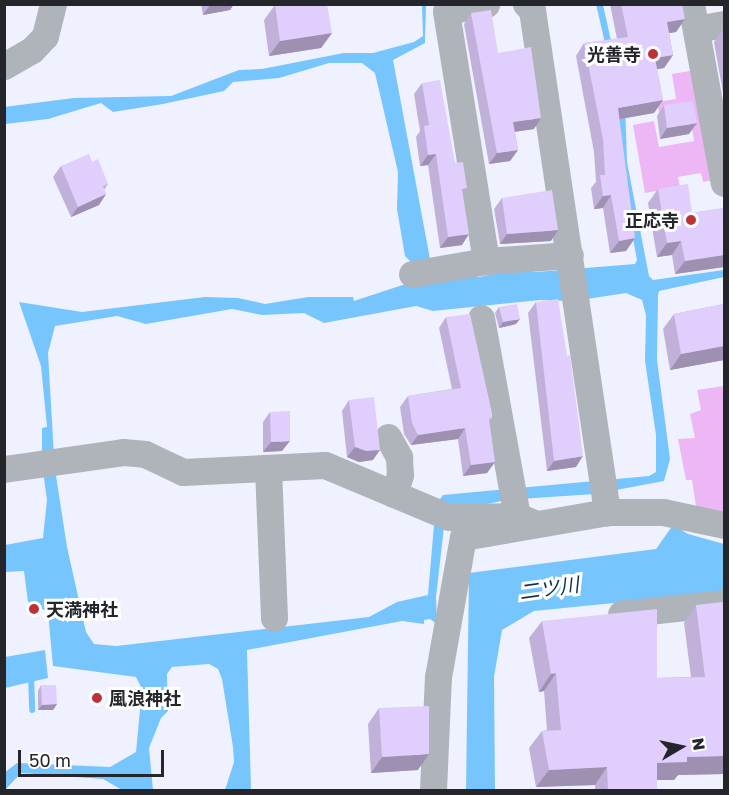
<!DOCTYPE html>
<html>
<head>
<meta charset="utf-8">
<style>
  body { margin:0 }
  #map { position:relative; width:729px; height:795px; overflow:hidden; background:#f0f1ff; font-family:"Golos Text","Noto Sans JP",sans-serif }
  div>[style] { position:absolute }
  .green>* { inset:0; background:#ecb7f4 }
  .water>* { inset:0; background:#76c5fd }
  .stream>* { height:6px; margin:-3px; padding:0 3px; transform-origin:3px; border-radius:3px; background:#76c5fd }
  .minor>* { height:27px; margin:-13.5px; padding:0 13.5px; transform-origin:13.5px; border-radius:13.5px; background:#afb3ba }
  .wall>* { inset:0; background:#c1b1da }
  .shaded-wall>* { inset:0; background:#9d90b1 }
  .building>* { inset:0; background:#e0cefd }
  .dots>* { width:16px; height:16px; translate:-50% -50%; box-sizing:border-box; border:3px solid #fff; border-radius:50% }
  span { translate:-50% -50%; white-space:nowrap; text-align:center; line-height:1.15; -webkit-text-stroke:6px #fff; paint-order:stroke }
  .poi-label { font-size:18px; color:#25262c; font-weight:700 }
  .right { translate:-100% -50%; text-align:right }
  .left { translate:0 -50%; text-align:left }
  .water-label { font-size:20px; color:#0f3148; font-style:italic }
  .frame { position:absolute; inset:0; border:6px solid #25262c; pointer-events:none }
  .north { position:absolute; left:651px; top:717px; width:60px; height:60px; -webkit-text-stroke:4px #fff; paint-order:stroke; rotate:81deg; font-size:16px; font-weight:700; line-height:24px; text-align:center; color:#25262c }
  .north::after { content:''; display:block; margin:auto; width:21px; height:27px; background:#25262c; clip-path:polygon(50% 0,100% 100%,50% 72%,0 100%) }
  .scale { position:absolute; left:18px; top:750px; width:146px; height:27px; box-sizing:border-box; border:3px solid #25262c; border-top:0; padding-left:8px; font-size:18px; line-height:21px; white-space:nowrap; color:#25262c; -webkit-text-stroke:4px #fff; paint-order:stroke }
</style>
</head>
<body>
<div id="map">
  <div class="green">
    <i style="clip-path:polygon(695px 70px,714px 180px,703px 182px,701px 173px,678px 177px,680px 187px,645px 193px,633px 125px,654px 121px,659px 147px,694px 141px,689px 108px,659px 113px,657px 102px,676px 99px,672px 74px)"></i>
    <i style="clip-path:polygon(724px 386px,724px 518px,697px 513px,692px 480px,686px 480px,678px 439px,695px 438px,690px 414px,701px 410px,697px 390px)"></i>
  </div>
  <div class="water">
    <i style="clip-path:polygon(596px 4px,603px 5px,625px 103px,627px 162px,649px 276px,653px 280px,724px 270px,724px 277px,659px 291px,658px 295px,657px 360px,670px 459px,664px 481px,595px 494px,506px 500px,459px 510px,438px 502px,443px 495px,649px 476px,656px 472px,656px 435px,645px 361px,646px 315px,642px 300px,626px 293px,574px 301px,540px 300px,433px 311px,416px 306px,324px 323px,304px 313px,262px 315px,232px 309px,146px 324px,117px 316px,55px 326px,48px 353px,54px 456px,42px 457px,42px 428px,47px 427px,41px 366px,19px 302px,82px 312px,205px 297px,238px 298px,265px 304px,308px 297px,353px 297px,354px 301px,433px 275px,479px 277px,517px 269px,536px 272px,635px 264px,637px 260px,622px 177px,607px 52px)"></i>
    <i style="clip-path:polygon(422px 5px,426px 5px,425px 43px,393px 60px,430px 259px,414px 265px,405px 256px,397px 209px,398px 172px,375px 73px,362px 63px,329px 63px,279px 78px,233px 82px,224px 91px,163px 104px,113px 112px,101px 103px,48px 119px,5px 124px,4px 107px,74px 98px,171px 96px,239px 70px,262px 69px,344px 53px,373px 53px,414px 42px,423px 36px)"></i>
    <i style="clip-path:polygon(55px 469px,67px 547px,86px 632px,94px 644px,116px 646px,369px 617px,397px 602px,428px 595px,434px 525px,444px 527px,436px 597px,437px 624px,430px 619px,424px 620px,424px 624px,402px 621px,247px 650px,251px 790px,225px 790px,234px 762px,233px 747px,222px 679px,218px 669px,209px 664px,172px 667px,167px 674px,168px 711px,161px 718px,149px 748px,153px 790px,122px 790px,103px 779px,21px 773px,5px 790px,4px 773px,17px 763px,110px 767px,136px 752px,142px 689px,136px 677px,53px 666px,48px 612px,28px 602px,24px 571px,5px 572px,5px 545px,43px 538px,47px 500px,43px 471px)"></i>
    <i style="clip-path:polygon(673px 525px,688px 534px,724px 544px,724px 592px,534px 611px,502px 630px,494px 677px,495px 790px,466px 790px,469px 573px,656px 549px)"></i>
    <i style="clip-path:polygon(45px 650px,48px 678px,5px 688px,5px 657px)"></i>
  </div>
  <div class="stream">
    <i style="left:31px;top:675px;width:35px;rotate:88deg"></i>
  </div>
  <div class="minor">
    <i style="left:526px;top:4px;width:8px;rotate:45deg"></i>
    <i style="left:532px;top:10px;width:508px;rotate:81.5deg"></i>
    <i style="left:691px;top:4px;width:182px;rotate:79.6deg"></i>
    <i style="left:696px;top:29px;width:28px;rotate:-10deg"></i>
    <i style="left:4px;top:66px;width:32px;rotate:-30deg"></i>
    <i style="left:32px;top:50px;width:19px;rotate:-47deg"></i>
    <i style="left:45px;top:36px;width:33px;rotate:-76deg"></i>
    <i style="left:486px;top:261px;width:253px;rotate:-99.1deg"></i>
    <i style="left:446px;top:11px;width:41px;rotate:-9.9deg"></i>
    <i style="left:412px;top:274px;width:75px;rotate:-10deg"></i>
    <i style="left:486px;top:261px;width:84px;rotate:-4.1deg"></i>
    <i style="left:481px;top:318px;width:201px;rotate:79.7deg"></i>
    <i style="left:388px;top:437px;width:23px;rotate:61deg"></i>
    <i style="left:399px;top:457px;width:18px;rotate:87deg"></i>
    <i style="left:400px;top:475px;width:20px;rotate:108deg"></i>
    <i style="left:268px;top:468px;width:150px;rotate:87.7deg"></i>
    <i style="left:4px;top:469px;width:120px;rotate:-8.1deg"></i>
    <i style="left:123px;top:452px;width:22px;rotate:5deg"></i>
    <i style="left:145px;top:454px;width:42px;rotate:25.3deg"></i>
    <i style="left:183px;top:472px;width:142px;rotate:-2.8deg"></i>
    <i style="left:325px;top:465px;width:134px;rotate:22.8deg"></i>
    <i style="left:449px;top:517px;width:68px;rotate:-0.8deg"></i>
    <i style="left:517px;top:516px;width:16px;rotate:22deg"></i>
    <i style="left:621px;top:614px;width:104px;rotate:-6.1deg"></i>
    <i style="left:433px;top:790px;width:113px;rotate:-87.5deg"></i>
    <i style="left:438px;top:677px;width:142px;rotate:-79.9deg"></i>
    <i style="left:463px;top:537px;width:146px;rotate:-9.8deg"></i>
    <i style="left:607px;top:512px;width:56px"></i>
    <i style="left:663px;top:512px;width:62px;rotate:12deg"></i>
  </div>
  <div class="wall">
    <i style="clip-path:polygon(201px 4px,234px 4px,230px 10px,203px 15px)"></i>
    <i style="clip-path:polygon(610px 4px,682px 4px,685px 19px,676px 32px,669px 33px,673px 55px,664px 68px,657px 69px,663px 100px,654px 113px,619px 119px,635px 238px,626px 251px,610px 253px,603px 208px,594px 209px,591px 188px,596px 182px,594px 152px,576px 56px,584px 43px,617px 39px)"></i>
    <i style="clip-path:polygon(275px 5px,332px 33px,321px 48px,269px 56px,264px 20px)"></i>
    <i style="clip-path:polygon(471px 13px,498px 53px,534px 129px,515px 132px,518px 150px,510px 161px,489px 164px,464px 24px)"></i>
    <i style="clip-path:polygon(724px 28px,724px 99px,714px 42px)"></i>
    <i style="clip-path:polygon(422px 83px,455px 163px,463px 194px,462px 245px,440px 248px,428px 165px,420px 166px,416px 137px,420px 131px,414px 94px)"></i>
    <i style="clip-path:polygon(664px 105px,689px 134px,660px 139px,657px 116px)"></i>
    <i style="clip-path:polygon(92px 162px,108px 184px,104px 190px,106px 194px,99px 205px,71px 217px,53px 177px,61px 166px)"></i>
    <i style="clip-path:polygon(658px 189px,692px 213px,724px 208px,724px 267px,675px 274px,672px 255px,657px 257px,648px 203px)"></i>
    <i style="clip-path:polygon(502px 198px,551px 241px,500px 244px,494px 209px)"></i>
    <i style="clip-path:polygon(536px 302px,576px 467px,547px 471px,528px 313px)"></i>
    <i style="clip-path:polygon(724px 304px,724px 360px,670px 370px,663px 329px,674px 314px)"></i>
    <i style="clip-path:polygon(499px 307px,516px 324px,499px 328px,495px 313px)"></i>
    <i style="clip-path:polygon(446px 317px,492px 418px,489px 423px,495px 462px,487px 473px,463px 476px,458px 439px,411px 445px,404px 434px,400px 407px,408px 396px,452px 389px,439px 328px)"></i>
    <i style="clip-path:polygon(349px 400px,373px 460px,359px 462px,347px 457px,342px 411px)"></i>
    <i style="clip-path:polygon(270px 412px,282px 451px,263px 452px,263px 422px)"></i>
    <i style="clip-path:polygon(696px 605px,724px 611px,724px 774px,678px 775px,674px 780px,657px 780px,657px 790px,595px 790px,595px 785px,536px 787px,529px 748px,542px 731px,547px 730px,544px 691px,539px 692px,529px 638px,542px 621px,657px 678px,691px 677px,684px 623px)"></i>
    <i style="clip-path:polygon(41px 685px,57px 704px,53px 710px,38px 710px,38px 691px)"></i>
    <i style="clip-path:polygon(379px 708px,418px 770px,371px 773px,368px 724px)"></i>
  </div>
  <div class="shaded-wall">
    <i style="clip-path:polygon(234px 4px,230px 10px,203px 15px,210px 5px)"></i>
    <i style="clip-path:polygon(685px 19px,676px 32px,658px 35px,667px 22px)"></i>
    <i style="clip-path:polygon(332px 33px,321px 48px,269px 56px,280px 41px)"></i>
    <i style="clip-path:polygon(673px 55px,664px 68px,647px 71px,655px 58px)"></i>
    <i style="clip-path:polygon(663px 100px,654px 113px,609px 121px,618px 108px)"></i>
    <i style="clip-path:polygon(541px 118px,534px 129px,506px 133px,513px 122px)"></i>
    <i style="clip-path:polygon(697px 123px,689px 134px,660px 139px,667px 128px)"></i>
    <i style="clip-path:polygon(518px 150px,510px 161px,489px 164px,497px 153px)"></i>
    <i style="clip-path:polygon(436px 154px,428px 165px,420px 166px,428px 155px)"></i>
    <i style="clip-path:polygon(106px 194px,99px 205px,71px 217px,78px 207px)"></i>
    <i style="clip-path:polygon(611px 195px,603px 208px,594px 209px,603px 196px)"></i>
    <i style="clip-path:polygon(558px 230px,551px 241px,500px 244px,507px 234px)"></i>
    <i style="clip-path:polygon(469px 234px,462px 245px,440px 248px,448px 237px)"></i>
    <i style="clip-path:polygon(635px 238px,626px 251px,610px 253px,619px 241px)"></i>
    <i style="clip-path:polygon(681px 241px,672px 255px,657px 257px,667px 243px)"></i>
    <i style="clip-path:polygon(724px 255px,724px 267px,675px 274px,685px 261px)"></i>
    <i style="clip-path:polygon(520px 319px,516px 324px,499px 328px,503px 322px)"></i>
    <i style="clip-path:polygon(724px 346px,724px 360px,670px 370px,681px 354px)"></i>
    <i style="clip-path:polygon(465px 428px,458px 439px,411px 445px,418px 435px)"></i>
    <i style="clip-path:polygon(290px 441px,282px 451px,263px 452px,271px 442px)"></i>
    <i style="clip-path:polygon(355px 447px,380px 450px,373px 460px,359px 462px,347px 457px)"></i>
    <i style="clip-path:polygon(583px 456px,576px 467px,547px 471px,554px 461px)"></i>
    <i style="clip-path:polygon(495px 462px,487px 473px,463px 476px,471px 465px)"></i>
    <i style="clip-path:polygon(556px 673px,544px 691px,539px 692px,551px 674px)"></i>
    <i style="clip-path:polygon(57px 704px,53px 710px,38px 710px,42px 705px)"></i>
    <i style="clip-path:polygon(429px 754px,418px 770px,371px 773px,382px 757px)"></i>
    <i style="clip-path:polygon(724px 756px,724px 774px,678px 775px,674px 780px,644px 780px,657px 763px,687px 757px)"></i>
    <i style="clip-path:polygon(607px 767px,595px 785px,536px 787px,549px 770px)"></i>
  </div>
  <div class="building">
    <i style="clip-path:polygon(327px 4px,332px 33px,280px 41px,275px 5px)"></i>
    <i style="clip-path:polygon(621px 4px,682px 4px,685px 19px,667px 22px,673px 55px,655px 58px,663px 100px,618px 108px,635px 238px,619px 241px,611px 195px,603px 196px,600px 175px,605px 175px,603px 139px,584px 43px,628px 37px)"></i>
    <i style="clip-path:polygon(491px 10px,498px 53px,531px 47px,541px 118px,513px 122px,518px 150px,497px 153px,471px 13px)"></i>
    <i style="clip-path:polygon(440px 80px,455px 163px,463px 162px,467px 188px,462px 189px,469px 234px,448px 237px,436px 154px,428px 155px,424px 126px,429px 125px,422px 83px)"></i>
    <i style="clip-path:polygon(693px 101px,697px 123px,667px 128px,664px 105px)"></i>
    <i style="clip-path:polygon(89px 154px,92px 162px,98px 159px,108px 184px,103px 186px,106px 194px,78px 207px,61px 166px)"></i>
    <i style="clip-path:polygon(688px 184px,692px 213px,724px 208px,724px 255px,685px 261px,681px 241px,667px 243px,658px 189px)"></i>
    <i style="clip-path:polygon(552px 190px,558px 230px,507px 234px,502px 198px)"></i>
    <i style="clip-path:polygon(558px 299px,567px 356px,570px 355px,583px 456px,554px 461px,536px 302px)"></i>
    <i style="clip-path:polygon(517px 304px,520px 319px,503px 322px,499px 307px)"></i>
    <i style="clip-path:polygon(724px 304px,724px 346px,681px 354px,674px 314px)"></i>
    <i style="clip-path:polygon(470px 314px,492px 413px,492px 418px,489px 419px,495px 462px,471px 465px,465px 428px,418px 435px,412px 423px,408px 396px,461px 388px,446px 317px)"></i>
    <i style="clip-path:polygon(374px 397px,380px 450px,366px 451px,355px 447px,349px 400px)"></i>
    <i style="clip-path:polygon(290px 411px,290px 441px,271px 442px,270px 412px)"></i>
    <i style="clip-path:polygon(723px 602px,724px 611px,724px 756px,687px 757px,687px 762px,657px 763px,657px 790px,608px 790px,607px 767px,549px 770px,542px 731px,561px 730px,556px 673px,551px 674px,542px 621px,657px 609px,657px 678px,705px 677px,696px 605px)"></i>
    <i style="clip-path:polygon(41px 685px,56px 685px,57px 704px,42px 705px)"></i>
    <i style="clip-path:polygon(429px 706px,429px 754px,382px 757px,379px 708px)"></i>
  </div>
  <div class="dots">
    <i style="left:653px;top:54px;background:#c03037"></i>
    <i style="left:691px;top:220px;background:#c03037"></i>
    <i style="left:34px;top:609px;background:#c03037"></i>
    <i style="left:97px;top:698px;background:#c03037"></i>
  </div>
  <div class="poi-label">
    <span class="right" style="left:641px;top:54px">光善寺</span>
    <span class="right" style="left:679px;top:220px">正応寺</span>
    <span class="left" style="left:46px;top:609px">天満神社</span>
    <span class="left" style="left:109px;top:698px">風浪神社</span>
  </div>
  <div class="water-label">
    <span style="left:549px;top:588px;rotate:-8deg">二ツ川</span>
  </div>
  <div class="frame"></div>
  <div class="north">N</div>
  <div class="scale">50 m</div>
</div>
</body>
</html>
